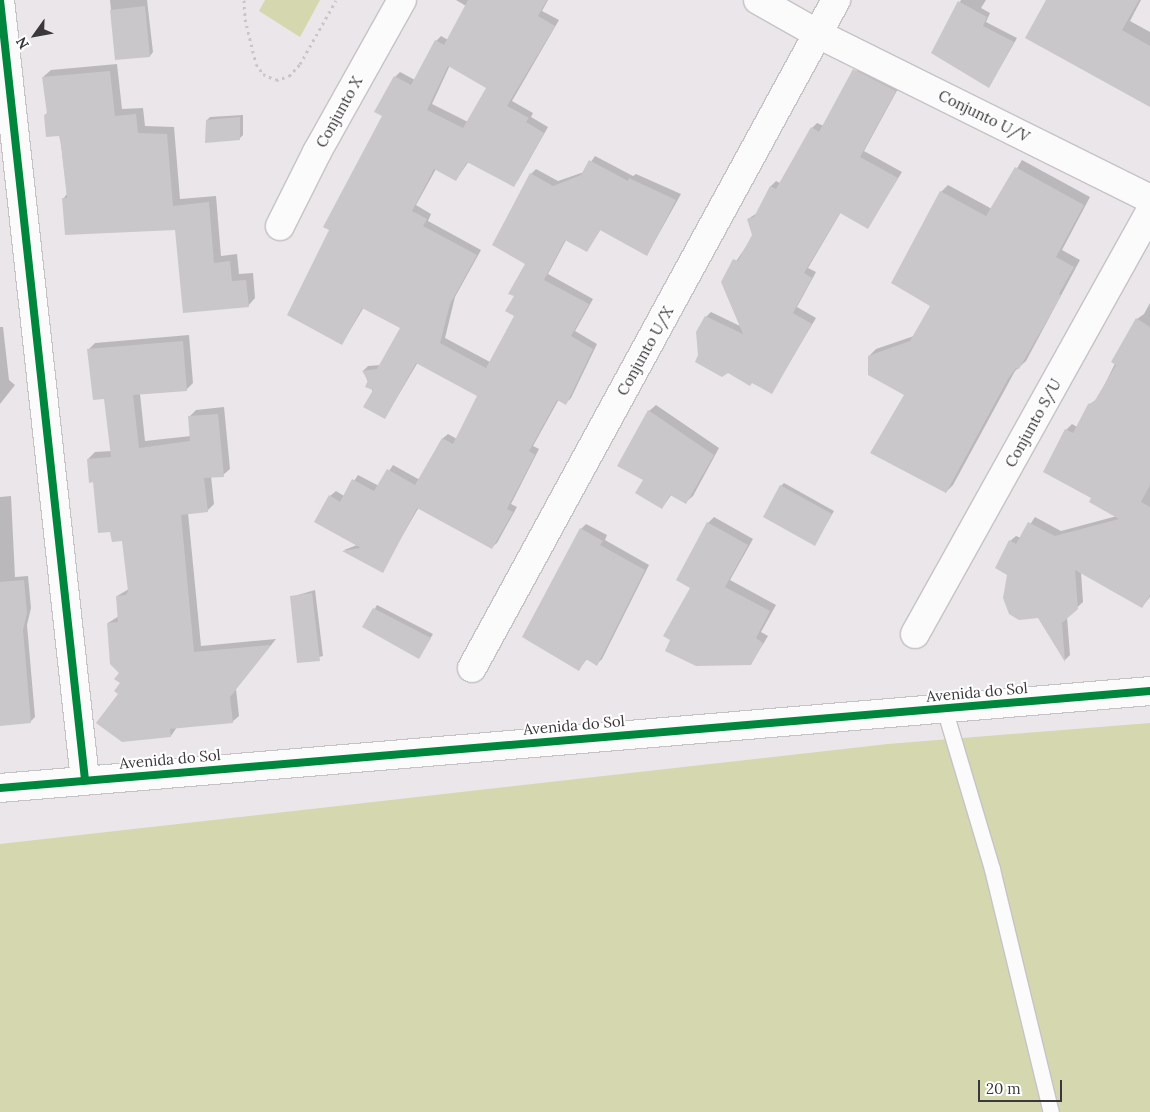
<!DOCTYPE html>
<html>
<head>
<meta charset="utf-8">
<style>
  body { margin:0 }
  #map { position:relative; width:1150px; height:1112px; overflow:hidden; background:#eae6ea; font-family:Lora,serif }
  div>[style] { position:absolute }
  .green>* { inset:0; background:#d5d7af }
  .shadow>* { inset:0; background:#0003 }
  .building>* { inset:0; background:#cac7ca }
  .path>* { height:3px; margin-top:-1.5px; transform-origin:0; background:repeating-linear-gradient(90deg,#c8c7c8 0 2.5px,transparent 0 6.5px) }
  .roads { filter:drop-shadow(1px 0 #c6c3c6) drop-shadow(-1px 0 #c6c3c6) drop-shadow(0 1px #c6c3c6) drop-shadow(0 -1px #c6c3c6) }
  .service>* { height:15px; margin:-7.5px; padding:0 7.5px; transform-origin:7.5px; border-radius:7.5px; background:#fcfbfc }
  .minor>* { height:28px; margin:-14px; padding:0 14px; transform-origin:14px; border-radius:14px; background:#fcfbfc }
  .tertiary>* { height:28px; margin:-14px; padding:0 14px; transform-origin:14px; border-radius:14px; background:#fcfbfc }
  .cycleway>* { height:8px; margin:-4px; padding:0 4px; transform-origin:4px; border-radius:4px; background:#00873e }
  span { translate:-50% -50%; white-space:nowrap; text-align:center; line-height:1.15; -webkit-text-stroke:4px #fff; paint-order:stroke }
  .street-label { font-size:15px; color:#3b383b }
  .north { position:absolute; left:10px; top:10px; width:50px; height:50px; -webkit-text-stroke:4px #fff; paint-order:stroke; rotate:238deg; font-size:14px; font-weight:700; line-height:20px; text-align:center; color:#3b383b }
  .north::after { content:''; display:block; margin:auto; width:18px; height:22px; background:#3b383b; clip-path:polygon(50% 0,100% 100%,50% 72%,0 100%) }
  .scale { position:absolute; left:978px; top:1080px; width:84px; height:22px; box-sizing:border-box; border:2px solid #3b383b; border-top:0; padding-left:6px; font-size:15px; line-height:18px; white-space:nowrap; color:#3b383b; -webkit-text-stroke:4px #fff; paint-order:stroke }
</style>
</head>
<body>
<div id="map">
  <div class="green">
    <i style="clip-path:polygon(265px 0,320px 0,300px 37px,259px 11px)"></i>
    <i style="clip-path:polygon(1150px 723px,1150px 1112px,0 1112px,0 844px,888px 744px)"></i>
  </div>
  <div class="shadow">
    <i style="clip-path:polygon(110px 0,147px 0,153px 52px,150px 56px,116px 59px)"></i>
    <i style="clip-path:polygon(evenodd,456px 0,548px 0,542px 11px,559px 20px,512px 101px,533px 113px,531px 117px,548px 127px,518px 180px,513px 186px,469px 161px,456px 180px,436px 169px,416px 205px,431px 214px,428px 221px,481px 250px,455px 297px,445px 338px,490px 362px,515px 316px,516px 296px,527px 263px,531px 174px,536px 169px,558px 181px,584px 172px,595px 156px,633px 176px,636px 174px,681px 194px,647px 255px,601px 229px,587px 251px,566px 240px,548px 274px,593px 299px,575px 331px,597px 344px,571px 398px,566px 403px,559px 399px,533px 446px,539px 449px,511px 504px,517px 507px,497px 543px,491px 548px,419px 507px,382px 571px,344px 550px,357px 545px,330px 496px,336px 491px,344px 496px,358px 475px,379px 486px,393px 465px,420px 480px,442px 439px,448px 434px,457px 439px,478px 395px,418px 362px,385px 418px,363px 371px,368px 366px,381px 365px,402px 327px,364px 307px,342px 344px,331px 229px,383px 115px,395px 77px,400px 72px,415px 80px,436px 41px,441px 36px,448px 40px,466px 6px,456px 0,450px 65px,488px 88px,468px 122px,432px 104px,450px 65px)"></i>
    <i style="clip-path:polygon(961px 0,986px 0,981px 8px,990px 13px,986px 22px,1017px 38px,989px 87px,932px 53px)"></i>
    <i style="clip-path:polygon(1047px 0,1141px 0,1130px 21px,1150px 32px,1150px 105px)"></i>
    <i style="clip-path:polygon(117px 64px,122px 109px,143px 108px,145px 126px,174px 127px,180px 199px,216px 196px,221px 256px,237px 254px,239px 274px,253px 273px,255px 298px,248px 306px,176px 228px,63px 199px,67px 194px,60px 135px,45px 115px,48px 112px,43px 77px,51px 70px)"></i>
    <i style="clip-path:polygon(860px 65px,900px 85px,864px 151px,902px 172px,868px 227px,841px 212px,808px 268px,816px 272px,797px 307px,816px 318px,772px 392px,700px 355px,706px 317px,711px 312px,740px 326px,722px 282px,754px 235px,748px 219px,757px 213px,771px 186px,776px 181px,780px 183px,812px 128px,817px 123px,824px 126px)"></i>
    <i style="clip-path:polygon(243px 115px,243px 135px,239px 139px,207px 120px,210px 117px)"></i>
    <i style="clip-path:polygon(1022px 160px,1090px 197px,1062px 250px,1080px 260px,1026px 361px,1015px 371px,953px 485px,946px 492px,906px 395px,869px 356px,876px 349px,914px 336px,932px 305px,941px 192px,948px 185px,992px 209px)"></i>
    <i style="clip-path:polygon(1150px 303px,1150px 597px,1142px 607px,1081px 572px,1083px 602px,1067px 617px,1070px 655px,1065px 660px,1038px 617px,1010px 541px,1016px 536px,1021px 538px,1035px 517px,1061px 531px,1117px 516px,1093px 498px,1044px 471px,1066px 430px,1072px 424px,1077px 427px,1089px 405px,1098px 398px,1137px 319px,1144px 314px)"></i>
    <i style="clip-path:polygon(0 327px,3px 327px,9px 380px,15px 385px,0 404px)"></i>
    <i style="clip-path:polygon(189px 335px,193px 383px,186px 390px,140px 394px,145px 441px,191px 436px,189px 417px,196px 410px,224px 407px,230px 469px,223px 475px,211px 476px,214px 504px,207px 511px,188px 513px,201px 646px,276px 639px,236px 689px,239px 716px,232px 722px,177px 727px,171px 736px,120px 694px,121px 672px,108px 623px,119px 616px,117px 596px,129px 589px,124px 540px,111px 531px,88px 459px,95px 452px,111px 451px,105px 398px,88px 350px,95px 343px)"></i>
    <i style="clip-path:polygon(656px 405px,719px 448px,693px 496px,686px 502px,672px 494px,662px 508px,644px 479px,649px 411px)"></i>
    <i style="clip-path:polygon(784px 483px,834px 511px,815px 544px,781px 486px)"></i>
    <i style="clip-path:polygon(11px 496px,15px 577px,28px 576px,31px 608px,27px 625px,35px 717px,30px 722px,0 725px,0 497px)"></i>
    <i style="clip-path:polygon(714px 517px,753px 539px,730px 580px,776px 605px,761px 632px,768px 636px,751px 664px,692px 588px,708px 523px)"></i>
    <i style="clip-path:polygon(586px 524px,607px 535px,605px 540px,649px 565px,602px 659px,597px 664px,587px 659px,579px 669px,581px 529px)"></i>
    <i style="clip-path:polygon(315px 590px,323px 656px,298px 662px,291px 597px)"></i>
    <i style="clip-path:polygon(377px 605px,433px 634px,419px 657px,364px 626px)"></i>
  </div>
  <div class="building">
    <i style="clip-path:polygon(evenodd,468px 0,547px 0,538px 16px,555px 26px,507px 106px,529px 118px,526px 122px,544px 133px,514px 187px,467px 162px,456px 181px,434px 169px,412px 211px,427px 219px,423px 226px,477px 255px,450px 304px,440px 343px,486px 368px,514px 316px,505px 311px,514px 296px,508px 294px,525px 264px,492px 245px,530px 173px,553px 186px,581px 175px,589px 160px,628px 181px,629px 178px,676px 200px,647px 256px,600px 230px,587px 252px,565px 240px,544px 280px,589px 304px,571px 336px,593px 349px,566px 405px,557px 400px,529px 451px,535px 455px,507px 509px,513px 512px,492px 549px,417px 508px,383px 573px,342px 551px,361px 548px,314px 522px,329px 495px,340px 502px,352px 479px,374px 491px,387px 469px,415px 485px,442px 438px,453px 444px,477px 396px,416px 363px,385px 419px,363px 407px,373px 390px,365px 387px,368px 380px,362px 371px,377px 369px,400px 328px,362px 308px,342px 345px,287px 315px,329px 230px,323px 227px,382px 116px,374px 112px,394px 76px,411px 85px,435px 40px,444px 45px,468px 0,448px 66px,486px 88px,463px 128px,427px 110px,448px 66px)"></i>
    <i style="clip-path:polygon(1046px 0,1139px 0,1122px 30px,1150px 46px,1150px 107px,1025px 38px)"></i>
    <i style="clip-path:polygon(958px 1px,987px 17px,983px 26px,1014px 42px,989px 88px,931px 53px)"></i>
    <i style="clip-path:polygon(145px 6px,150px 57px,115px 60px,110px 10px)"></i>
    <i style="clip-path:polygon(853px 69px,896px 91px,860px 157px,898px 178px,868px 229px,840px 213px,804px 273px,812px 278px,793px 313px,812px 324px,772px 394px,752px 383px,750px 386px,728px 373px,722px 377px,695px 362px,698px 355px,696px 332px,705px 316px,743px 334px,721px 282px,733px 259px,738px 261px,752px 235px,747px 219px,754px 217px,770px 186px,776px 189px,811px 127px,819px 132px)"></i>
    <i style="clip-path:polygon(110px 71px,115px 116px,136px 114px,138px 133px,167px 134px,173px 206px,209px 202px,214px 263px,230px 261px,232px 281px,246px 280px,249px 307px,183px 313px,175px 230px,65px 235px,62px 198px,67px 198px,61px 145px,59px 136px,46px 137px,44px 115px,47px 114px,42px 77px)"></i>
    <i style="clip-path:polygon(240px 117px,240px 140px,205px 143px,206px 120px)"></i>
    <i style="clip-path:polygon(1015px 167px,1084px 205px,1056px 257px,1074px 267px,1059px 294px,1061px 296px,1019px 369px,1016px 368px,1008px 379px,946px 493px,870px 453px,904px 395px,868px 375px,868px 356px,910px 341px,930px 306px,891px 283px,940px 191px,986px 216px)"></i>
    <i style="clip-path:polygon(1136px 318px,1150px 327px,1150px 485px,1141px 502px,1150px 507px,1150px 595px,1142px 608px,1075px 570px,1078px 609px,1062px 623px,1065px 662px,1038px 618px,1019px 620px,1009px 614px,1003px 598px,1007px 575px,995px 568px,1009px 540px,1016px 544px,1028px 522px,1055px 536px,1119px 519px,1089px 502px,1091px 498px,1043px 472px,1065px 429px,1073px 433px,1088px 404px,1094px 402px,1116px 365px,1111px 362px)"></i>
    <i style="clip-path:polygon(183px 341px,187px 391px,133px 395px,139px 448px,190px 441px,188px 416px,218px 414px,224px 477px,204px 478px,208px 512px,181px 515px,194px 652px,271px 645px,230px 697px,233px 723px,170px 729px,171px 737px,122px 742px,96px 723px,118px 694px,114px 691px,120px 683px,114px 679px,119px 673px,110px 664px,107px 623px,118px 622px,116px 596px,126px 595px,128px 591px,122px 541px,112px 542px,110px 532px,98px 533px,93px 482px,89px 483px,87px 459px,111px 457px,104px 399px,93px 400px,87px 349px)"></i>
    <i style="clip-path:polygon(648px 410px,714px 455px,686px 504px,670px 495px,662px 509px,635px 493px,643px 480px,617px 466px)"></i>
    <i style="clip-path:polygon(780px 485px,832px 514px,815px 546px,763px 517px)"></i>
    <i style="clip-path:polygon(707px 522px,748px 545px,725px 587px,770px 611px,756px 638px,763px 643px,751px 665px,696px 666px,665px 651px,670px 640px,663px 636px,690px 588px,676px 580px)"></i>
    <i style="clip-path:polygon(580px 528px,603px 541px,600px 545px,645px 570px,597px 666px,586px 659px,579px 671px,522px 637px)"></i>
    <i style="clip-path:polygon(24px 580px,27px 613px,23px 630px,31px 723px,0 726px,0 582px)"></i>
    <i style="clip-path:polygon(312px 593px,320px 661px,297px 663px,290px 596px)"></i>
    <i style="clip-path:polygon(373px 608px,431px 638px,419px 659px,362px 627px)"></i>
  </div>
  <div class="path">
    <i style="left:244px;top:0;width:19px;rotate:87deg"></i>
    <i style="left:245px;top:19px;width:46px;rotate:76.3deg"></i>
    <i style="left:256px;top:64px;width:12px;rotate:55deg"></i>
    <i style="left:263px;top:74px;width:14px;rotate:25deg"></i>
    <i style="left:276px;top:80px;width:14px;rotate:-17deg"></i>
    <i style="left:289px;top:76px;width:16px;rotate:-47deg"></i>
    <i style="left:300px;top:64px;width:73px;rotate:-60.6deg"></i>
  </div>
  <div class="roads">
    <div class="service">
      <i style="left:944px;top:708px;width:168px;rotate:73.4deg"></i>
      <i style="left:992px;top:869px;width:250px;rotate:76.4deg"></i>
    </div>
    <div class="minor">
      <i style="left:0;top:0;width:785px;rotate:83.78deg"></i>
      <i style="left:758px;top:0;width:69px;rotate:29.5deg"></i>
      <i style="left:818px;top:34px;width:371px;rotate:26.4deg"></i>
      <i style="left:280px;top:226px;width:83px;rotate:-63.4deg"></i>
      <i style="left:317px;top:152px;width:174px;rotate:-60.8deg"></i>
      <i style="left:915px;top:634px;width:483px;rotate:-60.9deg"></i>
      <i style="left:472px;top:668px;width:761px;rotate:-61.41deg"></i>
    </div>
    <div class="tertiary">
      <i style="left:0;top:788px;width:1154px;rotate:-4.82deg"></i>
    </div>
  </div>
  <div class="cycleway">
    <i style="left:0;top:0;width:785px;rotate:83.78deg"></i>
    <i style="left:0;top:788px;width:1154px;rotate:-4.82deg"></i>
  </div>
  <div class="street-label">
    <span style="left:339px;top:112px;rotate:-61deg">Conjunto X</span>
    <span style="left:984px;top:116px;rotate:26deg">Conjunto U/V</span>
    <span style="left:645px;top:351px;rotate:-61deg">Conjunto U/X</span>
    <span style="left:1033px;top:423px;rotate:-61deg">Conjunto S/U</span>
    <span style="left:977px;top:692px;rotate:-5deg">Avenida do Sol</span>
    <span style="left:574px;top:725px;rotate:-5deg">Avenida do Sol</span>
    <span style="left:170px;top:759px;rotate:-5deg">Avenida do Sol</span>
  </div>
  <div class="north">N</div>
  <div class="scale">20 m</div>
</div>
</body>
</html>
